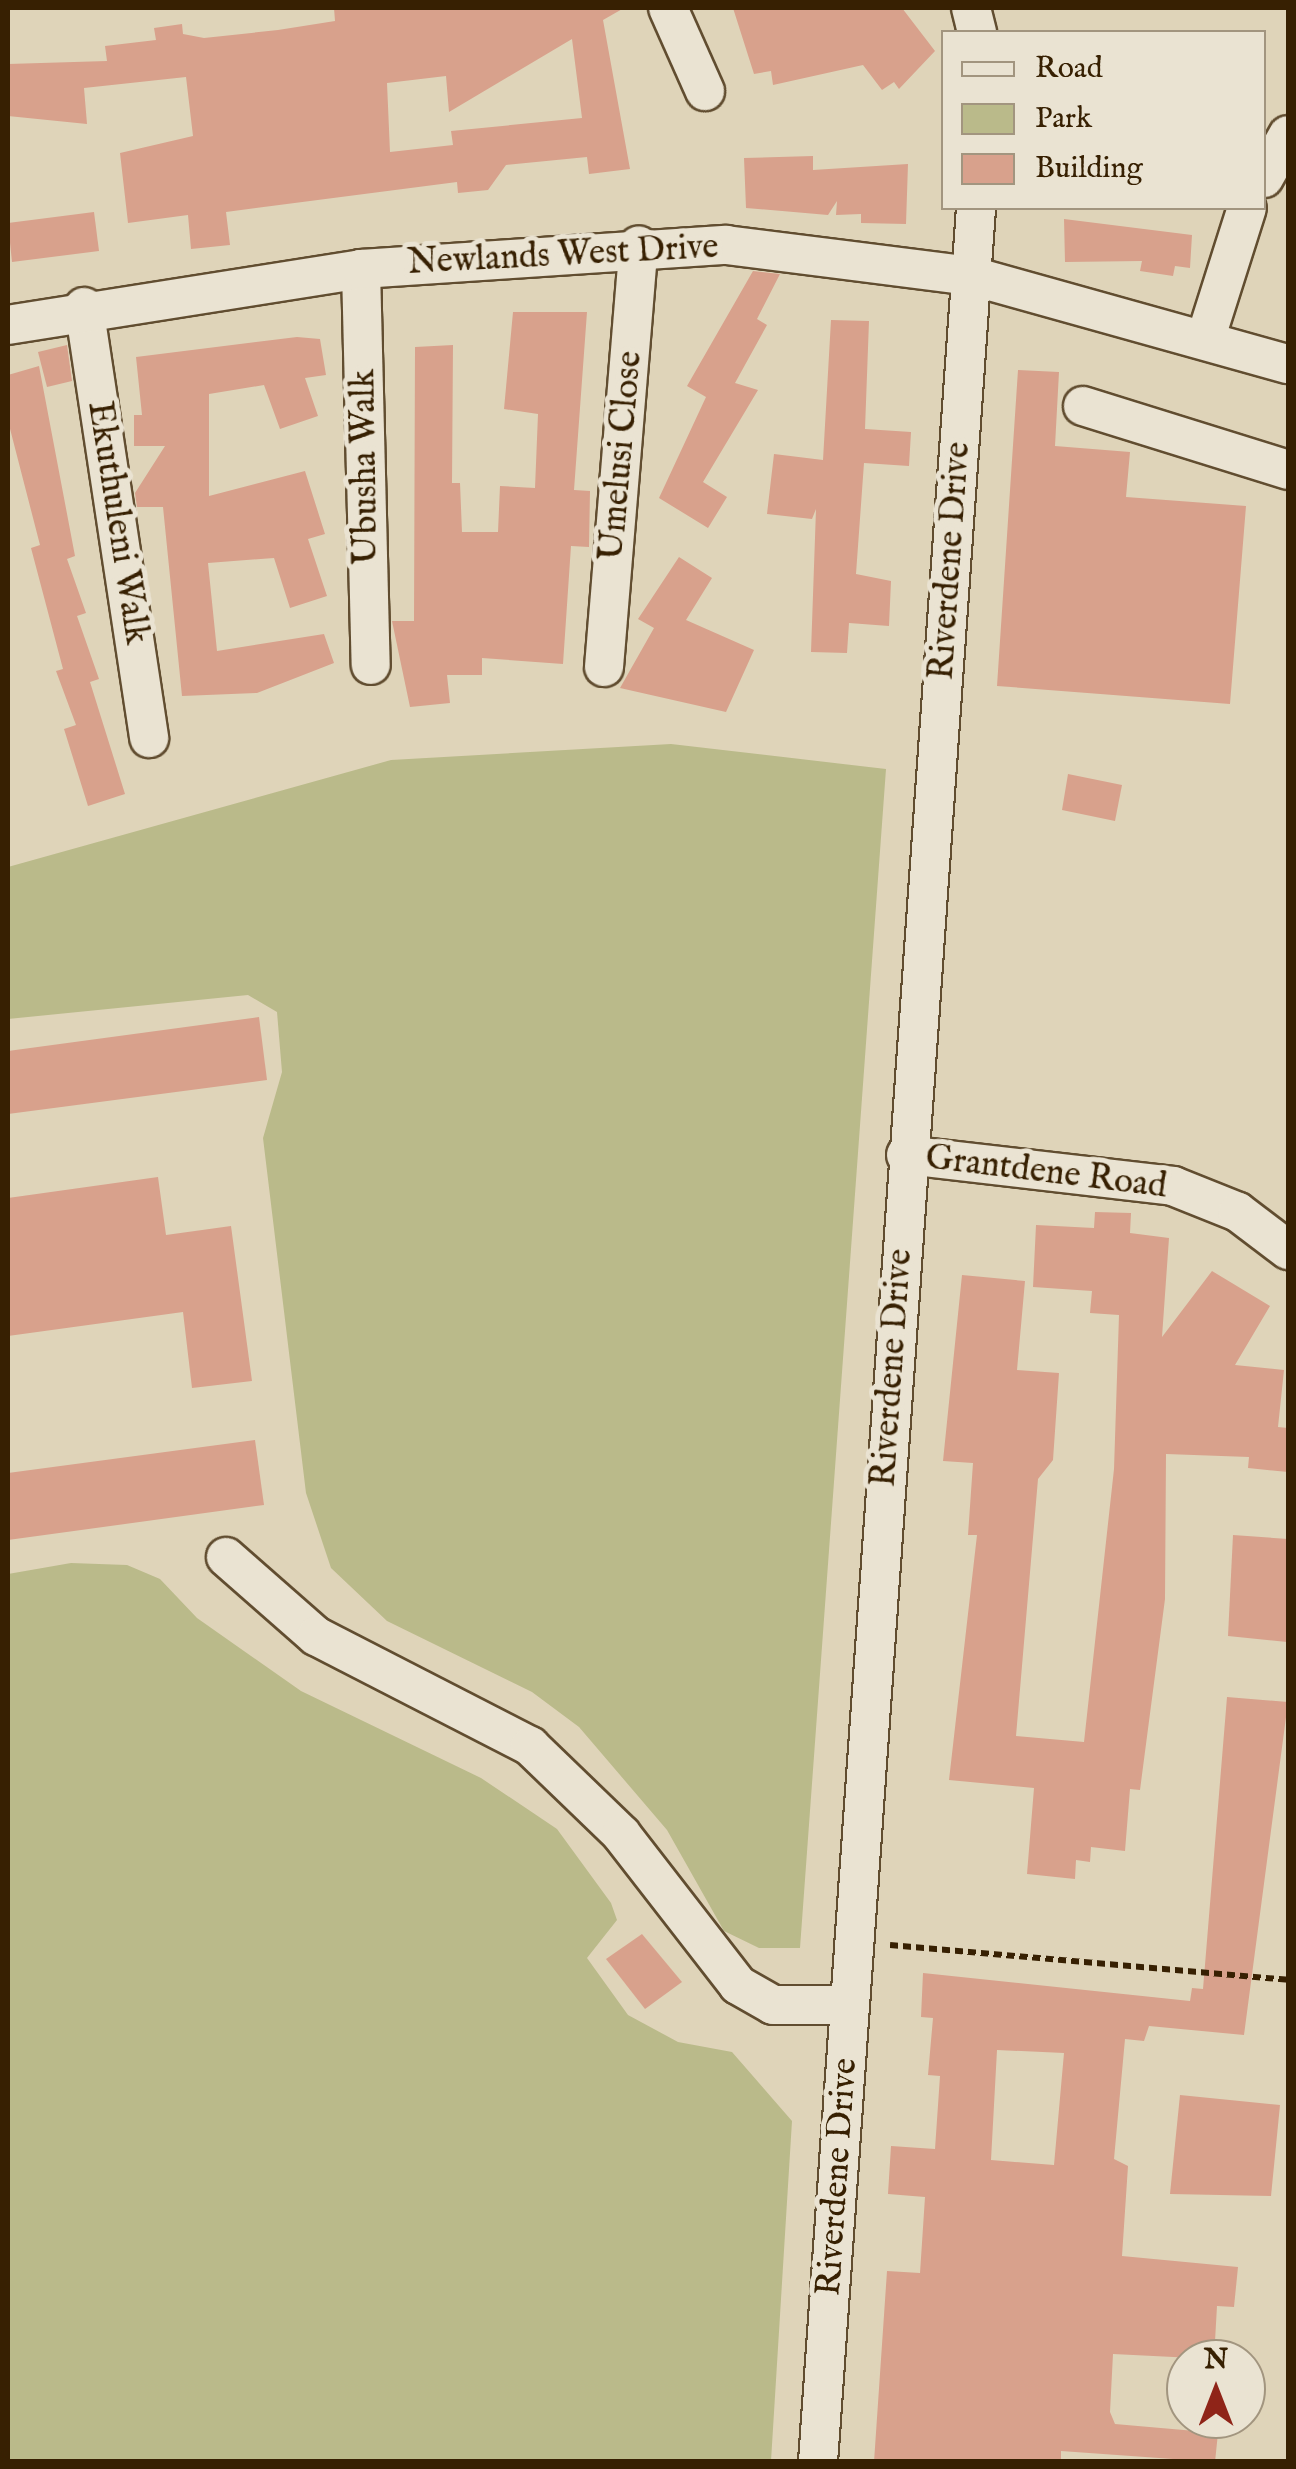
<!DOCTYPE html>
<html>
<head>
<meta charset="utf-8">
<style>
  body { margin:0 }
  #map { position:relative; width:1296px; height:2469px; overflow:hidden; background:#dfd4b9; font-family:"IM FELL English",serif }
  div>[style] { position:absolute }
  .green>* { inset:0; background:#baba8a }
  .building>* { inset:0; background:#d8a18c }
  .path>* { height:6px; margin-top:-3px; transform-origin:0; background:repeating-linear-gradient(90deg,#372002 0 8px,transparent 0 13px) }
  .roads { filter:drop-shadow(2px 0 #614d30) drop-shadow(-2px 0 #614d30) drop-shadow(0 2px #614d30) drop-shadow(0 -2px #614d30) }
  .minor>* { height:38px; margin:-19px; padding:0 19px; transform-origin:19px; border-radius:19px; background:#eae3d2 }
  span { translate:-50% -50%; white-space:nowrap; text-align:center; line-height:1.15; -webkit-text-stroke:10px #eae3d2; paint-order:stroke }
  .street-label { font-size:35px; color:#372002 }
  .frame { position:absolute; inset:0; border:10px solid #372002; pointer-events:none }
  .legend { position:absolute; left:941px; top:30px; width:325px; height:180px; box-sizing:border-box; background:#eae3d2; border:2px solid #a2957f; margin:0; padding:12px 18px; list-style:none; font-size:30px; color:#372002 }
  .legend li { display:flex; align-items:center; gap:20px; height:50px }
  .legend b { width:50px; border:2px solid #a2957f }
  .north { position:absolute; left:1166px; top:2339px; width:100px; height:100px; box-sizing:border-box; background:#eae3d2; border:2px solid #a2957f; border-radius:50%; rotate:0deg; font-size:28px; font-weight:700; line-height:40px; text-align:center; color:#372002 }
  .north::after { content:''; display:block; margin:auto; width:35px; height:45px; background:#8f2418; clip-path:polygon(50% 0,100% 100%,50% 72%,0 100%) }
</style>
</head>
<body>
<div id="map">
  <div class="green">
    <i style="clip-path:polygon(671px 744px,886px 769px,800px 1948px,759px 1948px,724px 1931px,667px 1830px,579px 1727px,532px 1692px,387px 1621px,331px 1568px,306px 1493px,263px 1138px,282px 1072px,277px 1012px,248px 995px,8px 1019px,8px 867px,391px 760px)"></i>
    <i style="clip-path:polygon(71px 1563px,127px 1565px,160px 1579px,197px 1618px,301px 1691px,481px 1778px,557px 1829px,611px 1903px,617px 1920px,587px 1958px,628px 2015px,678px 2042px,732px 2052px,792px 2121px,771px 2461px,8px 2461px,8px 1574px)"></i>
  </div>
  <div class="building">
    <i style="clip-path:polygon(evenodd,334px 8px,624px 8px,603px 20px,630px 169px,589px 174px,587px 157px,506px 165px,488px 190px,458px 193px,457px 182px,226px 212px,230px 245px,191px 249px,188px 215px,128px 223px,120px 153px,193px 136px,186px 77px,84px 88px,87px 124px,8px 116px,8px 64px,107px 61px,105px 46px,156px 40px,154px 28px,182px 24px,183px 34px,204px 38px,278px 30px,335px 21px,334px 8px,572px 39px,582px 118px,451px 131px,453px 145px,390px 152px,387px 83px,446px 76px,449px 112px,572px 39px)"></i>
    <i style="clip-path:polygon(733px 8px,902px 8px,935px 51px,899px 89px,894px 82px,882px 90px,863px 65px,773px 85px,771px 71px,754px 74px)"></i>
    <i style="clip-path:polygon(813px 156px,813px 170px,908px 164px,906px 224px,861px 223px,861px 214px,836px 215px,837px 201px,828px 215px,746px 208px,744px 158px)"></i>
    <i style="clip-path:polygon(94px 212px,99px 251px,12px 262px,8px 223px)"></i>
    <i style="clip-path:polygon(1064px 219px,1192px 235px,1190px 268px,1175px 266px,1173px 276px,1140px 271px,1142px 261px,1065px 262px)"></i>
    <i style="clip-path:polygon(753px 271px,780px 274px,757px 319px,767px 325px,735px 383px,758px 390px,703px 482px,727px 497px,708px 528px,659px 498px,706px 397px,687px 386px)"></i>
    <i style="clip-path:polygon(513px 312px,587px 312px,574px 490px,590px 491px,589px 547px,571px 546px,563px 664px,482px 658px,482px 675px,447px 675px,450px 703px,410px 707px,392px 621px,414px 621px,415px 347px,453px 345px,452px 483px,460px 483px,462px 532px,498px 532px,500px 486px,535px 488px,538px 414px,504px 409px)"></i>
    <i style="clip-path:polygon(831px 320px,869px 321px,865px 429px,911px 432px,909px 466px,864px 463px,856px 574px,891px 581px,889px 626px,849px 623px,847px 653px,811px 652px,816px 509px,812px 519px,767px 514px,774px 454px,823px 460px)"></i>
    <i style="clip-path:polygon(297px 337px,320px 339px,326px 375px,305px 378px,318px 416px,280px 429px,264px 385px,209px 394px,209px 496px,305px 471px,325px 534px,308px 539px,327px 596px,290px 608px,274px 558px,208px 563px,217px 651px,324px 634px,334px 663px,257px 693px,182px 696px,163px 507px,137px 507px,135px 493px,165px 446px,134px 446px,134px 415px,142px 415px,136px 357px)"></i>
    <i style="clip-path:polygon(67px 345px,72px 381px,47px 387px,38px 352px)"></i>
    <i style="clip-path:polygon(39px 366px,75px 556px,67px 559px,86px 613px,77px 616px,99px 679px,90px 682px,125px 794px,88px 806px,64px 729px,76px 725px,56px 671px,63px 669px,31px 548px,40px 545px,8px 421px,8px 375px)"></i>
    <i style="clip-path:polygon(1018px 370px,1059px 372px,1055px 446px,1130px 452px,1126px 497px,1246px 506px,1230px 704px,997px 686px)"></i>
    <i style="clip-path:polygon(679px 557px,712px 578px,686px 620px,754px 650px,726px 712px,620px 688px,654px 628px,638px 619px)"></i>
    <i style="clip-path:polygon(1068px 774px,1122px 785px,1115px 821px,1062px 810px)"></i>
    <i style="clip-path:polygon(259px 1017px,267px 1080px,8px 1114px,8px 1051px)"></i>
    <i style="clip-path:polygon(158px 1177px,166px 1235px,231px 1226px,252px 1381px,192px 1388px,183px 1312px,8px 1336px,8px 1198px)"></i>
    <i style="clip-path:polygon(1095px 1212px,1131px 1213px,1130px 1233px,1169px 1238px,1162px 1337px,1212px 1271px,1270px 1306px,1235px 1365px,1284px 1370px,1278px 1427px,1288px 1428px,1288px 1472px,1248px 1468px,1249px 1457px,1166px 1454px,1165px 1599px,1140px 1790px,1130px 1789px,1125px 1851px,1091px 1847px,1090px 1862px,1076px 1860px,1075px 1879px,1027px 1874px,1034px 1788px,949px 1780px,977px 1535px,968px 1535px,973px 1463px,943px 1461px,962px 1275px,1025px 1281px,1017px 1370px,1059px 1373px,1053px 1460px,1038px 1479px,1016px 1736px,1084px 1742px,1114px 1469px,1119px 1315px,1090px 1313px,1092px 1291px,1033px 1287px,1036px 1225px,1094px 1228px)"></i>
    <i style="clip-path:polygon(255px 1440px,264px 1505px,8px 1540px,8px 1473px)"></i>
    <i style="clip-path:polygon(1233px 1535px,1288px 1539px,1287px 1642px,1228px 1636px)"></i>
    <i style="clip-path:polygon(evenodd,1227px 1697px,1288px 1702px,1244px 2035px,1149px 2026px,1144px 2041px,1125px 2039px,1114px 2159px,1128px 2166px,1122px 2256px,1238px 2267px,1234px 2307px,1217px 2306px,1214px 2359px,1113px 2354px,1110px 2412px,1115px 2424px,1218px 2433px,1215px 2462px,1061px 2451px,1061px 2462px,874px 2462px,887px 2271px,920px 2273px,925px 2197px,888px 2194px,891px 2146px,935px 2149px,940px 2076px,928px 2075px,933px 2018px,921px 2017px,923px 1973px,1190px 2001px,1192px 1988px,1203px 1989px,1227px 1697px,997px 2050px,1064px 2053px,1054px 2165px,991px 2160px,997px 2050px)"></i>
    <i style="clip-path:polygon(642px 1934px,682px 1982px,645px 2009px,606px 1959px)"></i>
    <i style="clip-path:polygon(1180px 2095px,1280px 2105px,1271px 2196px,1170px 2194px)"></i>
  </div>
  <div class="path">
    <i style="left:890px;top:1945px;width:400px;rotate:5deg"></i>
  </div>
  <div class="roads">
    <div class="minor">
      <i style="left:668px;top:8px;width:91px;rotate:66deg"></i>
      <i style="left:971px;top:8px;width:25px;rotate:76deg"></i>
      <i style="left:1264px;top:178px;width:49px;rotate:-60.8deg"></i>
      <i style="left:361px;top:269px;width:396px;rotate:88.6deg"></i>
      <i style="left:84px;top:307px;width:436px;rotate:81.4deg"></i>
      <i style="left:8px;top:325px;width:357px;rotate:-9deg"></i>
      <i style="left:361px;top:269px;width:366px;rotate:-3.8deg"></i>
      <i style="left:726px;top:245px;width:248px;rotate:7.2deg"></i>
      <i style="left:972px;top:276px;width:328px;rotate:15.6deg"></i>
      <i style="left:1206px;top:337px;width:135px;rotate:-72.4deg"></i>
      <i style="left:1083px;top:406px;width:215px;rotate:17.3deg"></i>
      <i style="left:604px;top:667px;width:423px;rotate:-85.3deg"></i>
      <i style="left:906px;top:1155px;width:269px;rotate:6.6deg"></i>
      <i style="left:1173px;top:1186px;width:70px;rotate:21.8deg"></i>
      <i style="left:1238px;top:1212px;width:63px;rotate:37.2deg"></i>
      <i style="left:226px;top:1557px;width:120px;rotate:41.3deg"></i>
      <i style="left:316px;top:1636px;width:241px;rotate:27.2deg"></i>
      <i style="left:530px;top:1746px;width:127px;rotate:44deg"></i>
      <i style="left:621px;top:1834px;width:191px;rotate:52.2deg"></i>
      <i style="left:738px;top:1985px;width:40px;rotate:29.7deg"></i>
      <i style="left:773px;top:2005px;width:77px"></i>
      <i style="left:818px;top:2462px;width:2260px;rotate:-85.99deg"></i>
    </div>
  </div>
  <div class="street-label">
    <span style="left:563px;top:256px;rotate:-3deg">Newlands West Drive</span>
    <span style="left:622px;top:456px;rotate:-85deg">Umelusi Close</span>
    <span style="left:366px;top:467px;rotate:-91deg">Ubusha Walk</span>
    <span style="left:117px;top:523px;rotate:81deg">Ekuthuleni Walk</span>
    <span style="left:951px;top:561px;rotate:-86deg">Riverdene Drive</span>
    <span style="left:1046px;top:1173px;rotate:7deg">Grantdene Road</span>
    <span style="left:893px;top:1368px;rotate:-86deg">Riverdene Drive</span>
    <span style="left:838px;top:2177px;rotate:-86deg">Riverdene Drive</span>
  </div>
  <div class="frame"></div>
  <ul class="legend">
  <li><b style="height:12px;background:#eae3d2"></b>Road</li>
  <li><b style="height:28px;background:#baba8a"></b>Park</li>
  <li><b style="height:28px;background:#d8a18c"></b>Building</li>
  </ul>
  <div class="north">N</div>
</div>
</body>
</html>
